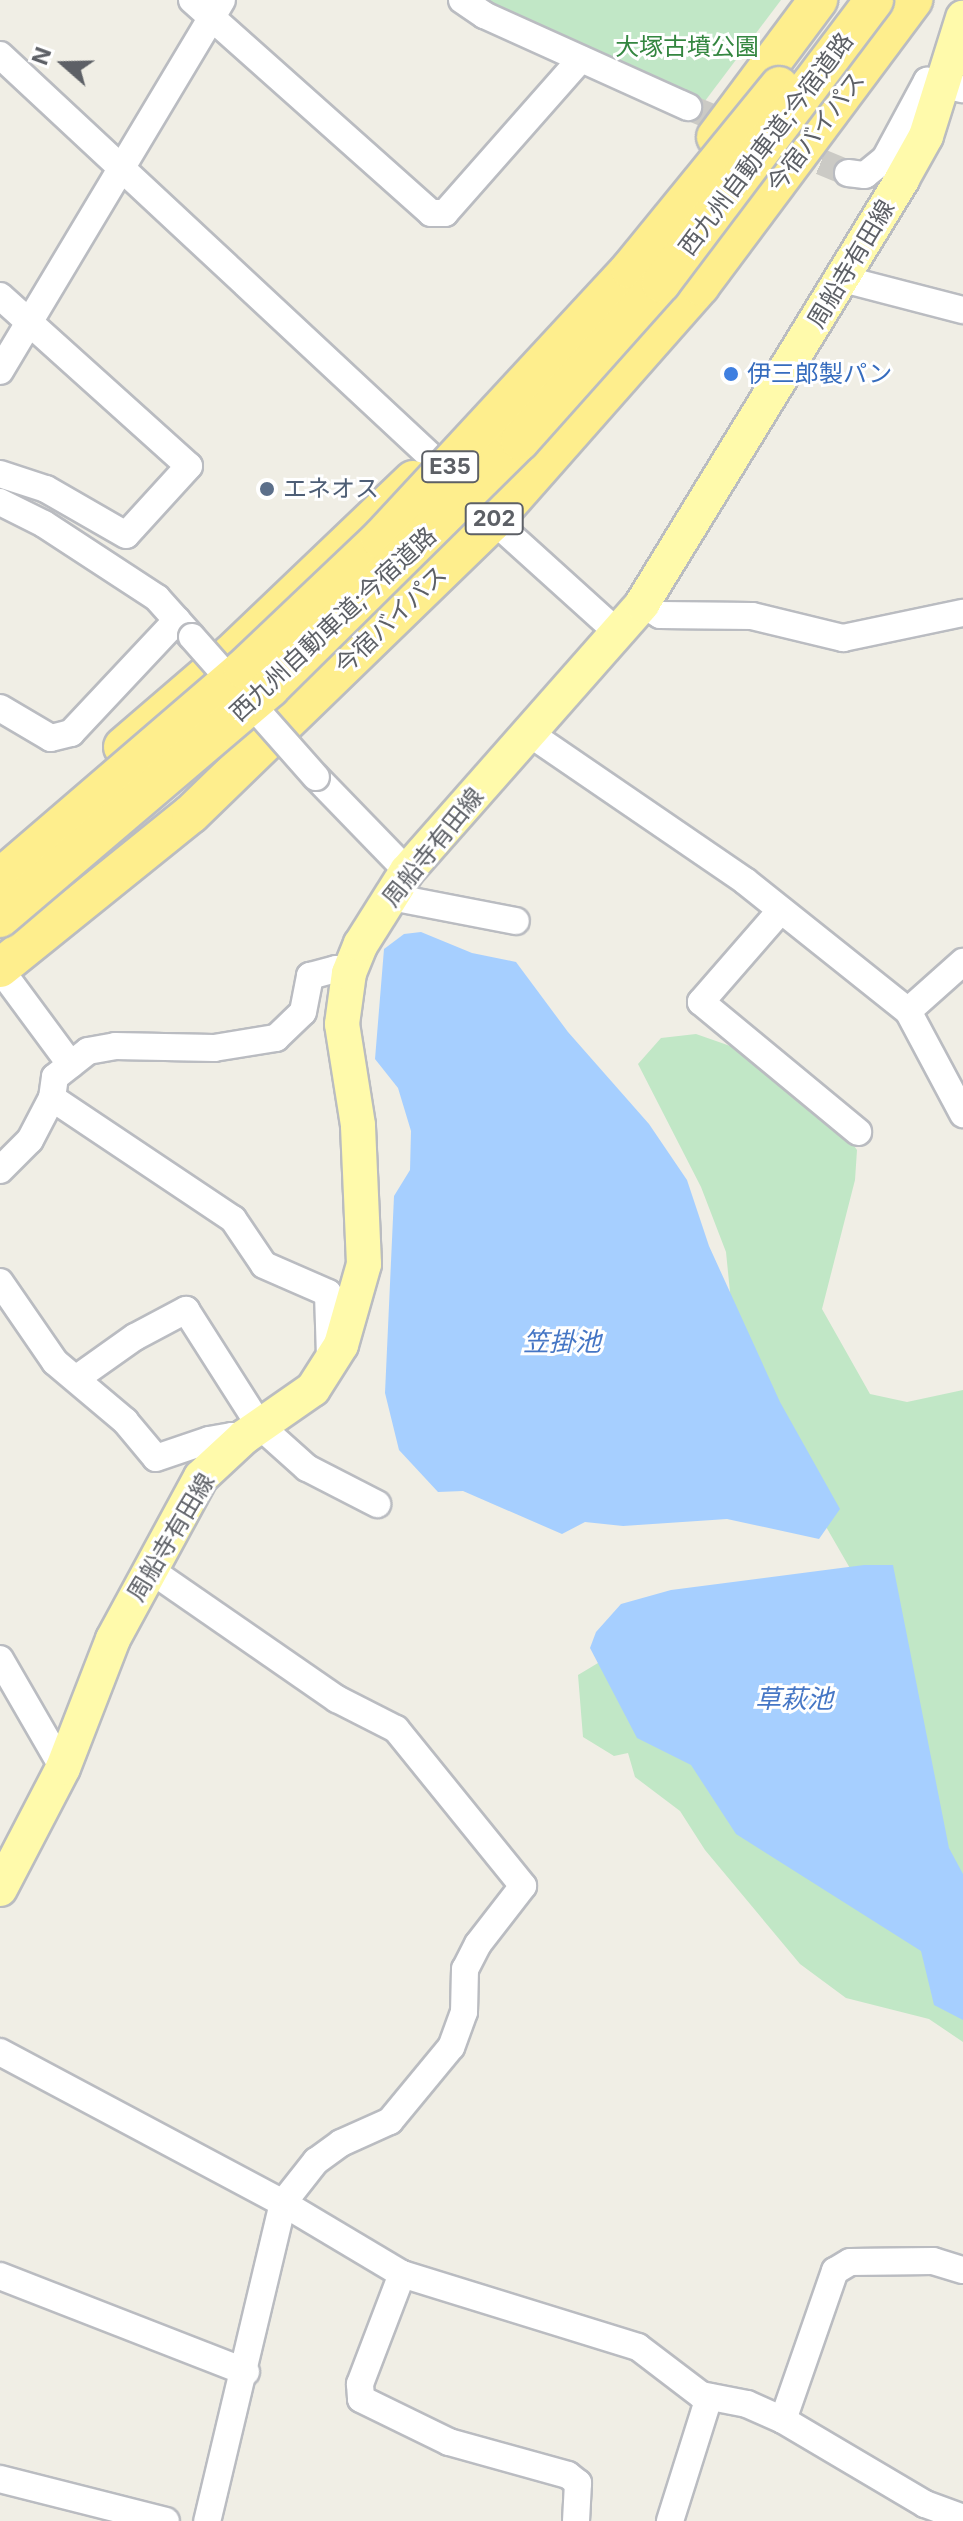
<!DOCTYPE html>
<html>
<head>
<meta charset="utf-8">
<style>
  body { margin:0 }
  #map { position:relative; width:963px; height:2521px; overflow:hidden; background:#f0eee5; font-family:Inter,"Noto Sans JP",sans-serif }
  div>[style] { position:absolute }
  .green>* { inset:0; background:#c1e7c6 }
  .water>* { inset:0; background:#a6cfff }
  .minor-tunnel>* { height:26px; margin-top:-13px; transform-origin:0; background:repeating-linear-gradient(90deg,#cbcac5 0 26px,transparent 0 39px) }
  .roads { filter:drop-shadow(2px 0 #babcc1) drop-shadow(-2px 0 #babcc1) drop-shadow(0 2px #babcc1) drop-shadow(0 -2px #babcc1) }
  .minor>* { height:26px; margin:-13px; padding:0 13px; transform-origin:13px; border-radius:13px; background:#fff }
  .major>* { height:34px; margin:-17px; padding:0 17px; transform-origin:17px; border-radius:17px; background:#fffaab }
  .highway>* { height:38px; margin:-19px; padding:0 19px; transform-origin:19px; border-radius:19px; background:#feee8d }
  .bridges { filter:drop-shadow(2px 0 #babcc1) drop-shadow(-2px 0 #babcc1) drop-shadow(0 2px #babcc1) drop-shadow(0 -2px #babcc1) }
  .minor-bridge>* { height:26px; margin:-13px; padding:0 13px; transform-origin:13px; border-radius:13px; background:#fff }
  .highway-bridge>* { height:38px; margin:-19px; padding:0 19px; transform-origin:19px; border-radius:19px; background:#feee8d }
  .dots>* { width:22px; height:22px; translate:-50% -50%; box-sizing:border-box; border:4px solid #fff; border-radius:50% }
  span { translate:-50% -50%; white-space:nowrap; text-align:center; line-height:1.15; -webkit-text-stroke:6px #fff; paint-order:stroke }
  .shield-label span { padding:2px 6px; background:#fff; border:2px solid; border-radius:6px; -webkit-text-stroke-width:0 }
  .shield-label { font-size:22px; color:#5d6066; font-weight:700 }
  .park-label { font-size:24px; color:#348640 }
  .street-label { font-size:24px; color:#5d6066 }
  .shop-label { font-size:24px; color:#366cbe }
  .left { translate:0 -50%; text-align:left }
  .service-label { font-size:24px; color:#4e5e75 }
  .water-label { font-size:26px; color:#4576c5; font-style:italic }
  .north { position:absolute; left:24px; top:24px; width:80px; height:80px; -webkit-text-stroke:6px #fff; paint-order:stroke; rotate:290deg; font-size:22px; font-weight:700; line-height:32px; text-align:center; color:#5d6066 }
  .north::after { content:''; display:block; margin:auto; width:28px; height:36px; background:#5d6066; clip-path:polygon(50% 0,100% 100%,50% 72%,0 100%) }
</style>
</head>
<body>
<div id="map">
  <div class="green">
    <i style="clip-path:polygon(477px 0,781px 0,702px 105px)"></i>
    <i style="clip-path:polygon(696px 1034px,736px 1048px,782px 1076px,828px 1110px,857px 1150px,855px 1180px,822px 1309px,870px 1394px,907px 1402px,963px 1390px,963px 1905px,881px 1622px,810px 1499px,733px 1322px,726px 1252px,701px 1187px,638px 1064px,661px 1038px)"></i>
    <i style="clip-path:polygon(608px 1657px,897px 1919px,963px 1988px,963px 2042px,929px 2019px,846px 1998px,800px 1964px,705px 1850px,680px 1811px,635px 1777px,628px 1753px,614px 1756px,583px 1737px,578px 1675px)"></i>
  </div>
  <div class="water">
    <i style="clip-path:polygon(421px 932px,472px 953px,516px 962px,568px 1032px,649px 1124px,687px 1180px,709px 1246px,780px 1402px,840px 1509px,819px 1539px,727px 1519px,623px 1526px,585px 1522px,562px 1534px,463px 1491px,438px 1492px,399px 1450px,385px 1393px,394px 1196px,410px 1170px,411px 1131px,398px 1088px,375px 1059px,384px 949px,404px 934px)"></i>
    <i style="clip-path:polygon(864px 1565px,893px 1565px,949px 1848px,963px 1874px,963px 2020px,934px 2005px,921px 1951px,736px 1834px,691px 1765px,637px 1738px,590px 1648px,596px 1632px,621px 1604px,671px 1590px)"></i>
  </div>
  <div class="minor-tunnel">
    <i style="left:688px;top:107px;width:57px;rotate:22.5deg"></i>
    <i style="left:785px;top:147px;width:68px;rotate:22.4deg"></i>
  </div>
  <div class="roads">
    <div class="minor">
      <i style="left:192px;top:0;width:320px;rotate:41.7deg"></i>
      <i style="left:431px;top:213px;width:14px"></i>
      <i style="left:445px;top:213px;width:205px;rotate:-48.6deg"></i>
      <i style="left:462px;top:0;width:27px;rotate:34deg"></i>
      <i style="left:484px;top:15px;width:224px;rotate:24.3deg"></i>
      <i style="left:0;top:55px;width:623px;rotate:42.98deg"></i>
      <i style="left:848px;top:173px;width:17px;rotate:7deg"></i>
      <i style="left:865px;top:175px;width:26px;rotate:-39deg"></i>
      <i style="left:885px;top:159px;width:89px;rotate:-61.7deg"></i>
      <i style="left:927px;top:81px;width:37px;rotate:13deg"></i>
      <i style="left:843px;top:279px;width:124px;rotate:14.5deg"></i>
      <i style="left:0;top:296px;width:254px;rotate:42deg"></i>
      <i style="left:189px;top:466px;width:93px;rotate:132.4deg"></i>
      <i style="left:126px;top:535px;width:92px;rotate:-150.1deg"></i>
      <i style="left:46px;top:489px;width:48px;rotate:-161.9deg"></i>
      <i style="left:0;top:371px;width:432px;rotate:-59.1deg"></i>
      <i style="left:0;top:502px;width:49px;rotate:26.6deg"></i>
      <i style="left:44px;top:524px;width:135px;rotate:33.2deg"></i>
      <i style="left:157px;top:598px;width:52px;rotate:48.1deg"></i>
      <i style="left:482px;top:510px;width:181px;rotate:42.1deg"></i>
      <i style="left:642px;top:604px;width:21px;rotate:31deg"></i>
      <i style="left:660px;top:615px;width:92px;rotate:0.6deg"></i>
      <i style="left:752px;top:616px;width:94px;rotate:13.6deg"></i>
      <i style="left:843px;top:638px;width:123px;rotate:-11.8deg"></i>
      <i style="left:0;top:708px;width:59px;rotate:30.5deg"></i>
      <i style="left:51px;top:738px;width:21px;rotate:-14deg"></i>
      <i style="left:71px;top:733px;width:155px;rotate:-46.8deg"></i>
      <i style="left:529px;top:733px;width:262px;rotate:34.4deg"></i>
      <i style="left:745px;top:881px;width:208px;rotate:38.6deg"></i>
      <i style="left:908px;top:1011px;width:117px;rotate:61.9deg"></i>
      <i style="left:316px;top:777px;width:131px;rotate:45.9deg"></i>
      <i style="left:391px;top:897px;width:127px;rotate:10.9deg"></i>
      <i style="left:781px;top:910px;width:122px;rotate:131deg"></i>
      <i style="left:701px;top:1002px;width:204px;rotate:39.6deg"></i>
      <i style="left:0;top:969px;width:119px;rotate:53.5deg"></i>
      <i style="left:908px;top:1011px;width:74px;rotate:-41.7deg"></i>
      <i style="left:52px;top:1098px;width:218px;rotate:33.8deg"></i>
      <i style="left:233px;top:1219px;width:55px;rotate:56deg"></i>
      <i style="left:264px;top:1265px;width:70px;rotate:23.6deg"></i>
      <i style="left:328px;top:1293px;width:65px;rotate:88.2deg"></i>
      <i style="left:0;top:1170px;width:42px;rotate:-45deg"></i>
      <i style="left:30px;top:1140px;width:47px;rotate:-62.4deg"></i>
      <i style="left:52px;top:1098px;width:21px;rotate:-82deg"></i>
      <i style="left:55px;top:1077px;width:42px;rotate:-38.2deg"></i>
      <i style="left:88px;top:1051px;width:27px;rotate:-10deg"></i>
      <i style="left:115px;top:1046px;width:99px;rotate:1.2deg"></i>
      <i style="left:214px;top:1048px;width:63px;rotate:-9.2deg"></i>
      <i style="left:276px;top:1038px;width:37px;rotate:-44deg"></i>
      <i style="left:303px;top:1012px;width:37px;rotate:-79deg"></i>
      <i style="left:310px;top:976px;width:27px;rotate:-15deg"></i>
      <i style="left:336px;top:969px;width:14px;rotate:17deg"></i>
      <i style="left:0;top:1282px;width:97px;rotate:55.5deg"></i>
      <i style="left:55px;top:1362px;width:92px;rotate:40.1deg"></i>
      <i style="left:125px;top:1421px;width:48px;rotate:50deg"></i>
      <i style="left:156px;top:1458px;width:56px;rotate:-18.8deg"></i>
      <i style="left:209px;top:1440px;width:23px;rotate:-10deg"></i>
      <i style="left:232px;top:1436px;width:8px;rotate:45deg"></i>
      <i style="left:77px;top:1378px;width:71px;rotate:-35.3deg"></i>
      <i style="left:135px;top:1337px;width:58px;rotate:-27.9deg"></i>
      <i style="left:186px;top:1310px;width:138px;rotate:57.5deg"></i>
      <i style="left:260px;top:1426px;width:63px;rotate:41.8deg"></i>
      <i style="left:307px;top:1468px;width:79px;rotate:27.2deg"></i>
      <i style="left:149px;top:1569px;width:229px;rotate:34.7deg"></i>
      <i style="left:337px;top:1699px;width:66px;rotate:27deg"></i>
      <i style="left:396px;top:1729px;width:202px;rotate:51deg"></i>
      <i style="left:523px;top:1886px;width:73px;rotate:127.8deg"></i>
      <i style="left:478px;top:1944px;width:28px;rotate:117deg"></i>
      <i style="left:465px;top:1969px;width:43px;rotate:91.3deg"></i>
      <i style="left:464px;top:2012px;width:37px;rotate:110deg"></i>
      <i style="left:451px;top:2047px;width:96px;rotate:129.5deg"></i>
      <i style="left:390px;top:2121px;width:54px;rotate:155.8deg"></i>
      <i style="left:341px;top:2143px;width:31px;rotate:144deg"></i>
      <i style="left:316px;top:2161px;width:53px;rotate:128.2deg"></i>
      <i style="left:283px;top:2203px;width:327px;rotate:103.4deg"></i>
      <i style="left:0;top:1659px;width:126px;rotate:60deg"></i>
      <i style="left:0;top:2052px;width:321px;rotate:28.1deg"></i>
      <i style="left:283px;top:2203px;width:139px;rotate:30.8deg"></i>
      <i style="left:402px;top:2274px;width:247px;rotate:17.2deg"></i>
      <i style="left:638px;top:2347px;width:79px;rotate:37.3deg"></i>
      <i style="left:701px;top:2395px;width:47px;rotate:11.1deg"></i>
      <i style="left:747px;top:2404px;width:39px;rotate:24deg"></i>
      <i style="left:783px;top:2420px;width:165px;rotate:30.6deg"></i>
      <i style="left:925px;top:2504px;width:40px;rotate:20.2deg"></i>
      <i style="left:402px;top:2274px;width:118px;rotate:110.9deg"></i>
      <i style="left:360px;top:2384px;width:15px;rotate:86deg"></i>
      <i style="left:361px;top:2399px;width:98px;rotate:26deg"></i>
      <i style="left:449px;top:2442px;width:123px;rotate:15.5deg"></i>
      <i style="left:568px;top:2475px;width:13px;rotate:39deg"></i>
      <i style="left:578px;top:2483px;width:38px;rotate:93deg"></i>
      <i style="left:0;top:2276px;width:264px;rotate:21.3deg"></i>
      <i style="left:783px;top:2420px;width:158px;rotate:-70.8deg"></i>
      <i style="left:835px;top:2271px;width:17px;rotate:-31deg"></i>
      <i style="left:850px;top:2262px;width:83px;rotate:-0.7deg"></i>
      <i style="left:933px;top:2261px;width:31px;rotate:17deg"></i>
      <i style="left:0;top:2479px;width:171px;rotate:14.2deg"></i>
      <i style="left:670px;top:2521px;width:130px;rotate:-72.5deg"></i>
    </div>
    <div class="major">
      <i style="left:0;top:1889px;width:136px;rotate:-62.5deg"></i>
      <i style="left:63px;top:1768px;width:138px;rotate:-68.8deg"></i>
      <i style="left:113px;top:1639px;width:184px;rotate:-61.5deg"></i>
      <i style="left:201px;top:1477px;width:59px;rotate:-42.9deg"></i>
      <i style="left:244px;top:1437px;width:84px;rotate:-34.8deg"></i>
      <i style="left:313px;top:1389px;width:52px;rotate:-57.5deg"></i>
      <i style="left:341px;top:1345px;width:84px;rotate:-74.1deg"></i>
      <i style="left:364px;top:1264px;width:139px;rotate:-92.5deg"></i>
      <i style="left:358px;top:1125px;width:102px;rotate:-99deg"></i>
      <i style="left:342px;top:1024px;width:51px;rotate:-82.2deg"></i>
      <i style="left:349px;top:973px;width:31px;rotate:-68deg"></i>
      <i style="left:361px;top:944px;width:86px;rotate:-57.8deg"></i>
      <i style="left:407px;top:871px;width:356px;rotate:-48.6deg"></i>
      <i style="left:642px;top:604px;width:498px;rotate:-58.5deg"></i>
      <i style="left:902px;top:179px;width:49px;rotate:-60.8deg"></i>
      <i style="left:926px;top:136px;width:124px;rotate:-72.6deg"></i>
    </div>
    <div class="highway">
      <i style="left:716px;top:137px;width:171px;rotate:-53.3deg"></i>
      <i style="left:123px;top:747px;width:143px;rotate:-40.7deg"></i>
      <i style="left:231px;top:654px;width:252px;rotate:-43.7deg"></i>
      <i style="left:0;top:968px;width:245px;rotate:-38.9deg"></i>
      <i style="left:191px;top:814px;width:419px;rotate:-44.1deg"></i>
      <i style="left:492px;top:522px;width:315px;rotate:-48.6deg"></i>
      <i style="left:700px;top:286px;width:357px;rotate:-53.3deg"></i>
    </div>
  </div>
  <div class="bridges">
    <div class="minor-bridge">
      <i style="left:192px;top:637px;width:187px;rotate:48.5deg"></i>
    </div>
    <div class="highway-bridge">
      <i style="left:0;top:878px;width:321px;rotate:-40.7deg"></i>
      <i style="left:243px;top:669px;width:189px;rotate:-43.5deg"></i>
      <i style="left:380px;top:539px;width:368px;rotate:-47.2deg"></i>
      <i style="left:630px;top:269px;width:236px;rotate:-50.8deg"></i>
      <i style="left:0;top:918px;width:355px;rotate:-40.4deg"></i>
      <i style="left:270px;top:688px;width:351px;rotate:-44.7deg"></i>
      <i style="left:520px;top:441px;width:212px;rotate:-48.3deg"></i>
      <i style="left:661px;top:283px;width:354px;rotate:-53deg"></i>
    </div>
  </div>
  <div class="dots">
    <i style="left:731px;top:374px;background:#3f7fe0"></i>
    <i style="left:267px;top:489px;background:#5c6f8a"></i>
  </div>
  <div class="shield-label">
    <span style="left:450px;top:467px">E35</span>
    <span style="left:494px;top:519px">202</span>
  </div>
  <div class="park-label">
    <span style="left:687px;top:47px">大塚古墳公園</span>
  </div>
  <div class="street-label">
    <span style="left:816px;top:132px;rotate:-53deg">今宿バイパス</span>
    <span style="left:766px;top:144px;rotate:-53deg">西九州自動車道;今宿道路</span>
    <span style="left:851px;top:264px;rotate:-59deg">周船寺有田線</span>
    <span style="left:391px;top:620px;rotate:-44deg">今宿バイパス</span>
    <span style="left:333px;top:624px;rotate:-43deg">西九州自動車道;今宿道路</span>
    <span style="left:433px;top:847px;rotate:-51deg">周船寺有田線</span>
    <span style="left:171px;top:1537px;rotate:-59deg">周船寺有田線</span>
  </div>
  <div class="shop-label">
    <span class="left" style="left:747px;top:374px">伊三郎製パン</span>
  </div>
  <div class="service-label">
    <span class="left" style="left:283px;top:489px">エネオス</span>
  </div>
  <div class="water-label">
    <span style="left:562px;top:1342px">笠掛池</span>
    <span style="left:794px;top:1699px">草萩池</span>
  </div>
  <div class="north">N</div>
</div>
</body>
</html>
